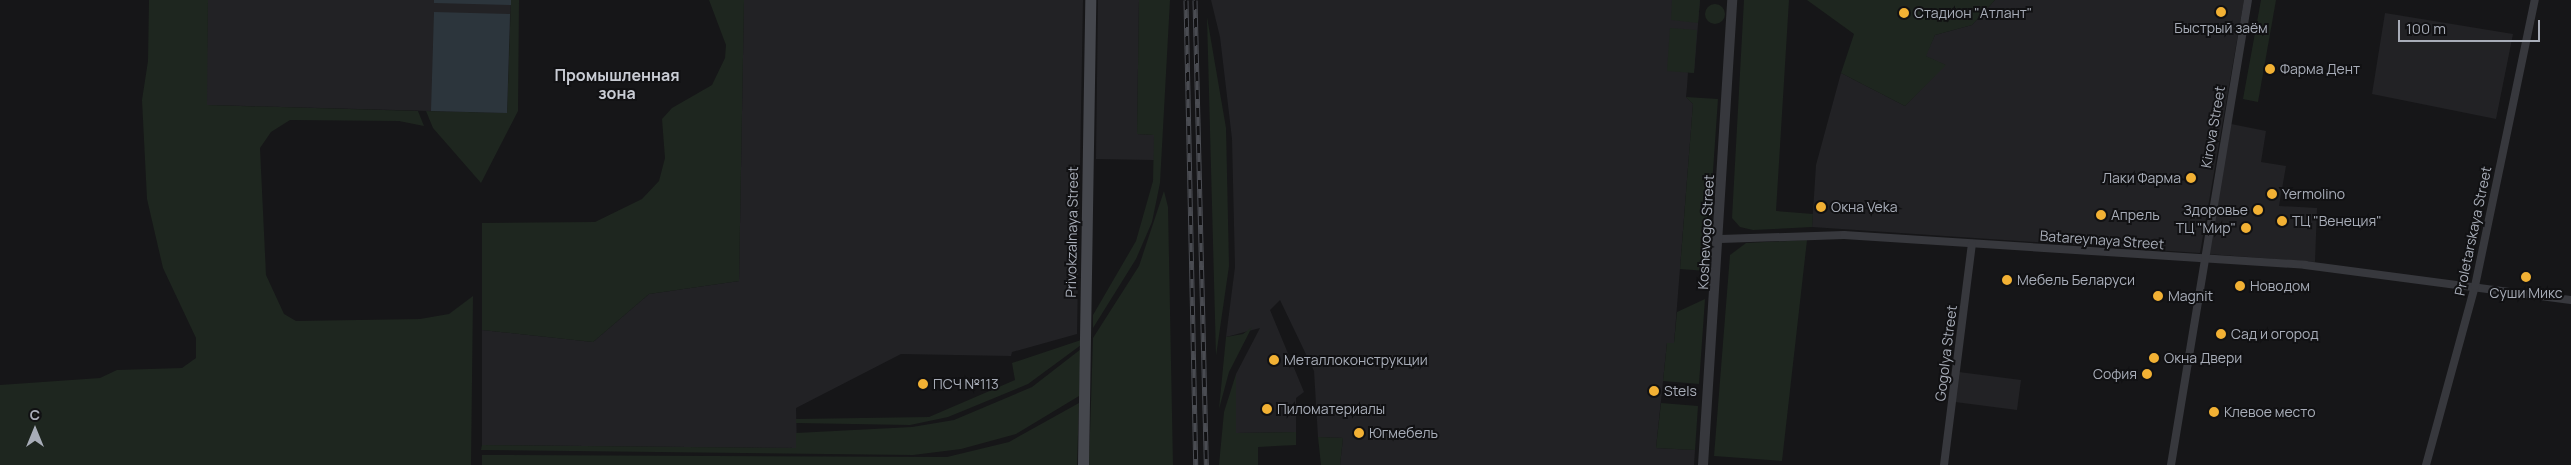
<!DOCTYPE html>
<html>
<head>
<meta charset="utf-8">
<style>
  body { margin:0 }
  #map { position:relative; width:2571px; height:465px; overflow:hidden; background:#161618; font-family:Manrope,sans-serif }
  div>[style] { position:absolute }
  .built>* { inset:0; background:#222225 }
  .green>* { inset:0; background:#1e261f }
  .round { border-radius:50% }
  .water>* { inset:0; background:#2c353c }
  .minor>* { height:8px; margin:-4px; padding:0 4px; transform-origin:4px; border-radius:4px; background:#37383d }
  .tertiary>* { height:10px; margin:-5px; padding:0 5px; transform-origin:5px; border-radius:5px; background:#37383d }
  .secondary>* { height:11px; margin:-5.5px; padding:0 5.5px; transform-origin:5.5px; border-radius:5.5px; background:#45474d }
  .rail>* { height:5px; margin-top:-2.5px; transform-origin:0; background:repeating-linear-gradient(90deg,#111113 0 9px,#4a4c52 0 18px); box-sizing:border-box; border-block:1px solid #4a4c52 }
  .dots>* { width:14px; height:14px; translate:-50% -50%; box-sizing:border-box; border:2px solid #111113; border-radius:50% }
  span { translate:-50% -50%; white-space:nowrap; text-align:center; line-height:1.15; -webkit-text-stroke:4px #111113; paint-order:stroke }
  .poi-label { font-size:14px; color:#a8adb8 }
  .left { translate:0 -50%; text-align:left }
  .right { translate:-100% -50%; text-align:right }
  .street-label { font-size:14px; color:#a8adb8 }
  .quarter-label { font-size:16px; color:#c9ccd4; font-weight:700 }
  .north { position:absolute; left:10px; top:405px; width:50px; height:50px; -webkit-text-stroke:4px #111113; paint-order:stroke; rotate:0deg; font-size:14px; font-weight:700; line-height:20px; text-align:center; color:#a8adb8 }
  .north::after { content:''; display:block; margin:auto; width:18px; height:22px; background:#a8adb8; clip-path:polygon(50% 0,100% 100%,50% 72%,0 100%) }
  .scale { position:absolute; left:2398px; top:20px; width:142px; height:22px; box-sizing:border-box; border:2px solid #a8adb8; border-top:0; padding-left:6px; font-size:15px; line-height:18px; white-space:nowrap; color:#a8adb8; -webkit-text-stroke:4px #111113; paint-order:stroke }
</style>
</head>
<body>
<div id="map">
  <div class="built">
    <i style="clip-path:polygon(208px 0,511px 0,507px 113px,206px 105px)"></i>
    <i style="clip-path:polygon(744px 0,1083px 0,1077px 334px,1012px 352px,1011px 356px,901px 354px,796px 408px,797px 448px,482px 445px,482px 330px,593px 342px,649px 294px,739px 281px)"></i>
    <i style="clip-path:polygon(1098px 0,1139px 0,1137px 134px,1154px 135px,1154px 160px,1096px 159px)"></i>
    <i style="clip-path:polygon(1211px 0,1700px 0,1694px 73px,1688px 72px,1687px 87px,1686px 97px,1693px 104px,1674px 344px,1667px 343px,1656px 448px,1695px 450px,1694px 465px,1340px 465px,1343px 438px,1318px 437px,1314px 371px,1280px 300px,1270px 310px,1304px 392px,1296px 398px,1296px 432px,1236px 433px,1236px 374px,1260px 328px,1226px 337px,1235px 267px,1232px 139px,1220px 37px)"></i>
    <i style="clip-path:polygon(1995px 0,2244px 0,2200px 253px,1812px 227px,1816px 165px,1841px 73px,1905px 106px,1945px 65px,1925px 56px,1935px 35px,1972px 25px)"></i>
    <i style="clip-path:polygon(2385px 13px,2513px 34px,2496px 119px,2372px 94px)"></i>
    <i style="clip-path:polygon(2231px 124px,2266px 131px,2261px 162px,2286px 166px,2279px 206px,2317px 208px,2315px 262px,2208px 254px)"></i>
    <i style="clip-path:polygon(1959px 372px,2021px 380px,2017px 410px,1955px 402px)"></i>
  </div>
  <div class="green">
    <i style="clip-path:polygon(149px 0,208px 0,207px 105px,418px 111px,424px 126px,399px 121px,290px 120px,271px 132px,260px 148px,266px 275px,284px 314px,296px 321px,420px 319px,449px 314px,473px 296px,471px 465px,0 465px,0 385px,100px 378px,117px 370px,182px 368px,196px 358px,196px 338px,163px 268px,147px 199px,142px 100px,148px 61px)"></i>
    <i style="clip-path:polygon(511px 0,519px 0,518px 111px,481px 183px,433px 128px,426px 111px,507px 113px)"></i>
    <i style="clip-path:polygon(709px 0,744px 0,739px 281px,649px 294px,593px 342px,482px 330px,482px 223px,595px 222px,642px 199px,659px 181px,665px 158px,662px 119px,672px 108px,712px 85px,725px 58px,726px 45px)"></i>
    <i style="clip-path:polygon(1139px 0,1170px 0,1160px 183px,1152px 222px,1136px 259px,1093px 328px,1093px 315px,1136px 241px,1153px 181px,1154px 135px,1137px 134px)"></i>
    <i style="clip-path:polygon(1672px 0,1700px 0,1698px 23px,1671px 20px)"></i>
    <i style="clip-path:polygon(1744px 0,1789px 0,1776px 211px,1813px 214px,1812px 227px,1753px 230px,1740px 227px,1732px 218px)"></i>
    <i style="clip-path:polygon(1807px 0,1995px 0,1972px 25px,1935px 35px,1926px 56px,1946px 65px,1905px 106px,1841px 73px,1854px 34px)"></i>
    <i style="clip-path:polygon(2261px 0,2276px 0,2258px 102px,2243px 99px)"></i>
    <i class="round" style="left:1705px;top:4px;width:20px;height:20px"></i>
    <i style="clip-path:polygon(1207px 17px,1226px 128px,1229px 266px,1216px 356px)"></i>
    <i style="clip-path:polygon(1670px 28px,1697px 30px,1694px 73px,1667px 71px)"></i>
    <i style="clip-path:polygon(1686px 97px,1718px 99px,1706px 271px,1680px 269px,1693px 104px)"></i>
    <i style="clip-path:polygon(1164px 191px,1168px 207px,1173px 465px,1089px 465px,1093px 338px,1139px 266px)"></i>
    <i style="clip-path:polygon(1807px 240px,1782px 461px,1714px 456px,1730px 255px,1746px 243px)"></i>
    <i style="clip-path:polygon(1705px 299px,1699px 384px,1663px 381px,1667px 343px,1674px 343px,1677px 312px)"></i>
    <i style="clip-path:polygon(1252px 327px,1229px 372px,1219px 409px,1226px 337px,1243px 334px)"></i>
    <i style="clip-path:polygon(1081px 340px,1081px 345px,1028px 384px,948px 417px,910px 425px,796px 423px,796px 419px,929px 417px,1015px 380px,1012px 363px)"></i>
    <i style="clip-path:polygon(1081px 349px,1079px 396px,1016px 434px,961px 449px,913px 455px,481px 450px,482px 445px,796px 448px,796px 433px,912px 427px,954px 420px,1032px 387px)"></i>
    <i style="clip-path:polygon(1236px 374px,1236px 433px,1296px 432px,1296px 445px,1258px 447px,1258px 465px,1219px 465px,1224px 412px)"></i>
    <i style="clip-path:polygon(1079px 403px,1077px 465px,482px 465px,482px 455px,947px 457px,1009px 442px)"></i>
    <i style="clip-path:polygon(1661px 403px,1698px 406px,1695px 450px,1656px 448px)"></i>
    <i style="clip-path:polygon(1318px 437px,1343px 438px,1340px 465px,1321px 465px)"></i>
  </div>
  <div class="water">
    <i style="clip-path:polygon(434px 0,511px 0,511px 5px,434px 3px)"></i>
    <i style="clip-path:polygon(434px 12px,510px 14px,507px 113px,431px 111px)"></i>
  </div>
  <div class="minor">
    <i style="left:1720px;top:239px;width:124px;rotate:-1.8deg"></i>
    <i style="left:1844px;top:235px;width:462px;rotate:3.7deg"></i>
    <i style="left:2305px;top:265px;width:268px;rotate:7.5deg"></i>
    <i style="left:1944px;top:465px;width:223px;rotate:-82.8deg"></i>
    <i style="left:2171px;top:465px;width:471px;rotate:-80.6deg"></i>
    <i style="left:2426px;top:465px;width:186px;rotate:-74.7deg"></i>
    <i style="left:2475px;top:286px;width:292px;rotate:-78.2deg"></i>
  </div>
  <div class="tertiary">
    <i style="left:1703px;top:465px;width:466px;rotate:-86.4deg"></i>
  </div>
  <div class="secondary">
    <i style="left:1083px;top:465px;width:465px;rotate:-89.1deg"></i>
  </div>
  <div class="rail">
    <i style="left:1186px;top:0;width:465px;rotate:88.8deg"></i>
    <i style="left:1195px;top:0;width:465px;rotate:88.6deg"></i>
  </div>
  <div class="dots">
    <i style="left:2221px;top:12px;background:#f2b134"></i>
    <i style="left:1904px;top:13px;background:#f2b134"></i>
    <i style="left:2270px;top:69px;background:#f2b134"></i>
    <i style="left:2191px;top:178px;background:#f2b134"></i>
    <i style="left:2272px;top:194px;background:#f2b134"></i>
    <i style="left:1821px;top:207px;background:#f2b134"></i>
    <i style="left:2258px;top:210px;background:#f2b134"></i>
    <i style="left:2101px;top:215px;background:#f2b134"></i>
    <i style="left:2282px;top:221px;background:#f2b134"></i>
    <i style="left:2246px;top:228px;background:#f2b134"></i>
    <i style="left:2526px;top:277px;background:#f2b134"></i>
    <i style="left:2007px;top:280px;background:#f2b134"></i>
    <i style="left:2240px;top:286px;background:#f2b134"></i>
    <i style="left:2158px;top:296px;background:#f2b134"></i>
    <i style="left:2221px;top:334px;background:#f2b134"></i>
    <i style="left:2154px;top:358px;background:#f2b134"></i>
    <i style="left:1274px;top:360px;background:#f2b134"></i>
    <i style="left:2147px;top:374px;background:#f2b134"></i>
    <i style="left:923px;top:384px;background:#f2b134"></i>
    <i style="left:1654px;top:391px;background:#f2b134"></i>
    <i style="left:1267px;top:409px;background:#f2b134"></i>
    <i style="left:2214px;top:412px;background:#f2b134"></i>
    <i style="left:1359px;top:433px;background:#f2b134"></i>
  </div>
  <div class="poi-label">
    <span class="left" style="left:1914px;top:13px">Стадион "Атлант"</span>
    <span style="left:2221px;top:28px">Быстрый заём</span>
    <span class="left" style="left:2280px;top:69px">Фарма Дент</span>
    <span class="right" style="left:2181px;top:178px">Лаки Фарма</span>
    <span class="left" style="left:2282px;top:194px">Yermolino</span>
    <span class="left" style="left:1831px;top:207px">Окна Veka</span>
    <span class="right" style="left:2248px;top:210px">Здоровье</span>
    <span class="left" style="left:2111px;top:215px">Апрель</span>
    <span class="left" style="left:2292px;top:221px">ТЦ "Венеция"</span>
    <span class="right" style="left:2236px;top:228px">ТЦ "Мир"</span>
    <span class="left" style="left:2017px;top:280px">Мебель Беларуси</span>
    <span class="left" style="left:2250px;top:286px">Новодом</span>
    <span style="left:2526px;top:293px">Суши Микс</span>
    <span class="left" style="left:2168px;top:296px">Magnit</span>
    <span class="left" style="left:2231px;top:334px">Сад и огород</span>
    <span class="left" style="left:2164px;top:358px">Окна Двери</span>
    <span class="left" style="left:1284px;top:360px">Металлоконструкции</span>
    <span class="right" style="left:2137px;top:374px">София</span>
    <span class="left" style="left:933px;top:384px">ПСЧ №113</span>
    <span class="left" style="left:1664px;top:391px">Stels</span>
    <span class="left" style="left:1277px;top:409px">Пиломатериалы</span>
    <span class="left" style="left:2224px;top:412px">Клевое место</span>
    <span class="left" style="left:1369px;top:433px">Югмебель</span>
  </div>
  <div class="street-label">
    <span style="left:2213px;top:127px;rotate:-80deg">Kirova Street</span>
    <span style="left:2473px;top:231px;rotate:-78deg">Proletarskaya Street</span>
    <span style="left:1072px;top:232px;rotate:-89deg">Privokzalnaya Street</span>
    <span style="left:1706px;top:232px;rotate:-87deg">Koshevogo Street</span>
    <span style="left:2102px;top:240px;rotate:4deg">Batareynaya Street</span>
    <span style="left:1946px;top:353px;rotate:-83deg">Gogolya Street</span>
  </div>
  <div class="quarter-label">
    <span style="left:617px;top:84px">Промышленная<br>зона</span>
  </div>
  <div class="north">С</div>
  <div class="scale">100 m</div>
</div>
</body>
</html>
